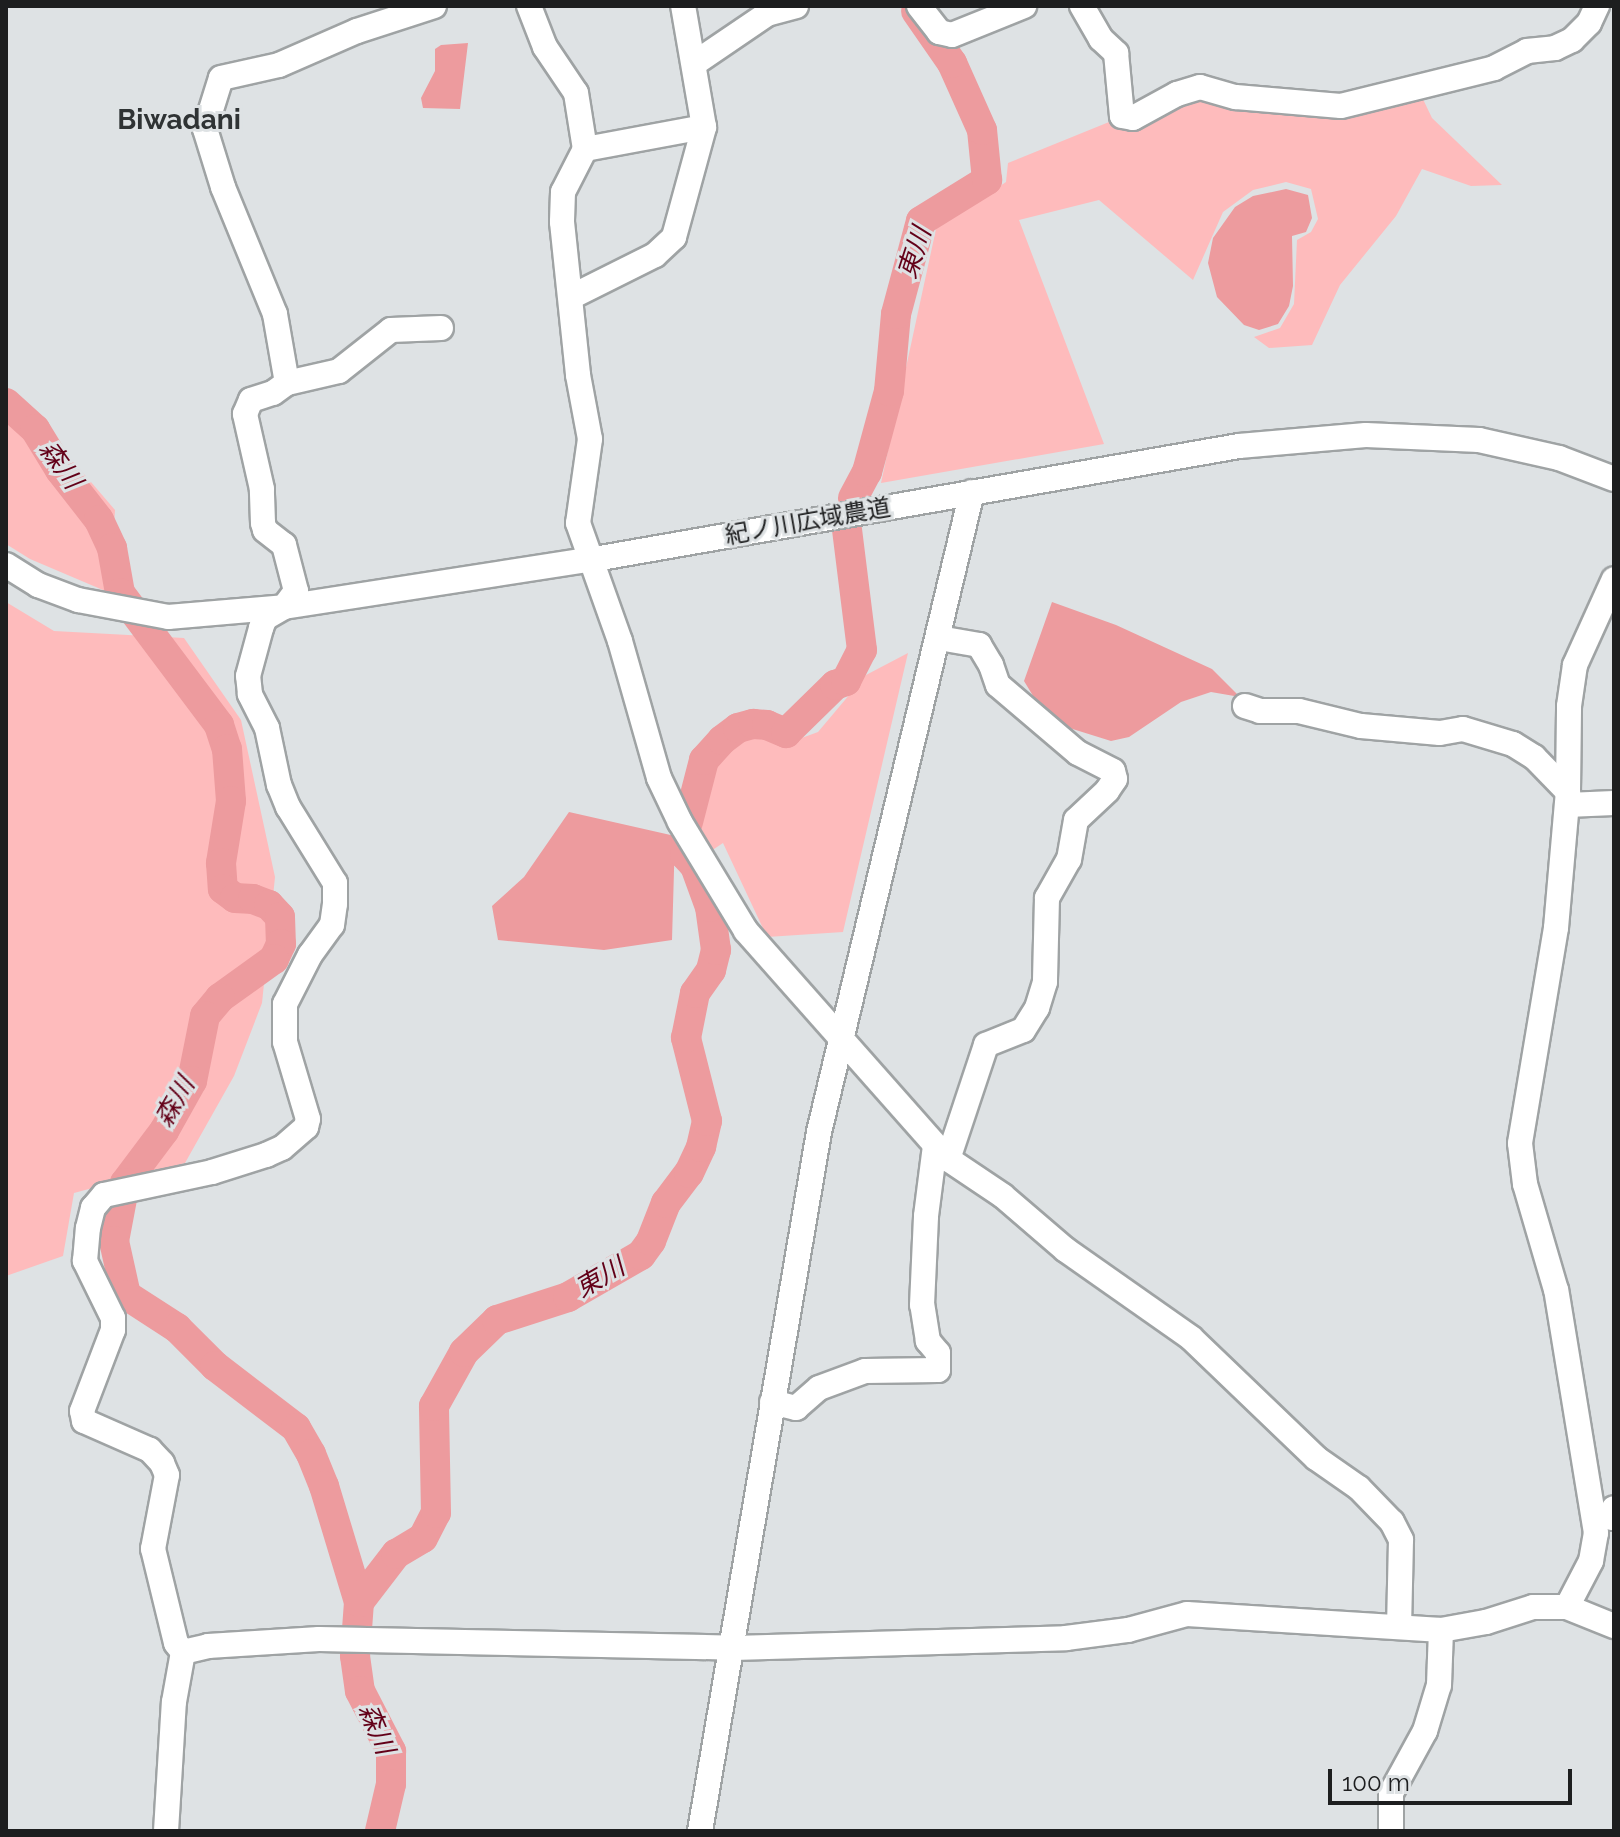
<!DOCTYPE html>
<html>
<head>
<meta charset="utf-8">
<style>
  body { margin:0 }
  #map { position:relative; width:1620px; height:1837px; overflow:hidden; background:#dee2e4; font-family:Raleway,"Noto Sans JP",sans-serif }
  div>[style] { position:absolute }
  .green>* { inset:0; background:#febbbc }
  .water>* { inset:0; background:#ed9b9e }
  .river>* { height:30px; margin:-15px; padding:0 15px; transform-origin:15px; border-radius:15px; background:#ed9b9e }
  .roads { filter:drop-shadow(2px 0 #9fa3a4) drop-shadow(-2px 0 #9fa3a4) drop-shadow(0 2px #9fa3a4) drop-shadow(0 -2px #9fa3a4) }
  .minor>* { height:24px; margin:-12px; padding:0 12px; transform-origin:12px; border-radius:12px; background:#fff }
  span { translate:-50% -50%; white-space:nowrap; text-align:center; line-height:1.15; -webkit-text-stroke:6px #dee2e4; paint-order:stroke }
  .street-label { font-size:24px; color:#1d1e1f }
  .water-label { font-size:26px; color:#630018; font-style:italic }
  .quarter-label { font-size:28px; color:#2f3334; font-weight:700 }
  .frame { position:absolute; inset:0; border:8px solid #1d1e1f; pointer-events:none }
  .scale { position:absolute; left:1328px; top:1769px; width:244px; height:36px; box-sizing:border-box; border:4px solid #1d1e1f; border-top:0; padding-left:10px; font-size:24px; line-height:28px; white-space:nowrap; color:#1d1e1f; -webkit-text-stroke:6px #dee2e4; paint-order:stroke }
</style>
</head>
<body>
<div id="map">
  <div class="green">
    <i style="clip-path:polygon(1421px 95px,1432px 118px,1502px 185px,1471px 186px,1422px 169px,1396px 216px,1340px 285px,1312px 345px,1269px 348px,1254px 337px,1280px 328px,1294px 304px,1297px 240px,1311px 232px,1318px 219px,1311px 189px,1286px 182px,1253px 190px,1223px 212px,1193px 280px,1099px 200px,1019px 220px,1104px 444px,881px 483px,936px 229px,1006px 182px,1008px 163px,1114px 120px,1138px 130px,1169px 107px,1200px 97px)"></i>
    <i style="clip-path:polygon(6px 396px,48px 432px,115px 510px,110px 593px,30px 559px,6px 544px)"></i>
    <i style="clip-path:polygon(6px 602px,54px 631px,184px 638px,241px 720px,275px 877px,262px 1003px,234px 1076px,185px 1163px,74px 1193px,63px 1256px,6px 1276px)"></i>
    <i style="clip-path:polygon(908px 653px,843px 932px,767px 937px,723px 843px,711px 851px,697px 832px,709px 767px,726px 746px,744px 736px,767px 735px,788px 743px,818px 732px,866px 675px)"></i>
  </div>
  <div class="water">
    <i style="clip-path:polygon(468px 43px,460px 109px,423px 108px,421px 98px,435px 71px,435px 49px,441px 45px)"></i>
    <i style="clip-path:polygon(1286px 189px,1308px 195px,1312px 218px,1306px 232px,1292px 236px,1293px 286px,1289px 306px,1278px 324px,1259px 330px,1244px 325px,1217px 297px,1208px 263px,1213px 238px,1235px 207px,1253px 196px)"></i>
    <i style="clip-path:polygon(1052px 602px,1116px 625px,1212px 669px,1240px 697px,1211px 692px,1181px 702px,1129px 737px,1111px 741px,1063px 726px,1041px 709px,1024px 681px)"></i>
    <i style="clip-path:polygon(569px 812px,675px 836px,672px 940px,604px 950px,498px 940px,492px 906px,524px 877px)"></i>
  </div>
  <div class="river">
    <i style="left:6px;top:403px;width:39px;rotate:42deg"></i>
    <i style="left:35px;top:429px;width:48px;rotate:58.6deg"></i>
    <i style="left:60px;top:470px;width:63px;rotate:52deg"></i>
    <i style="left:99px;top:520px;width:31px;rotate:65deg"></i>
    <i style="left:112px;top:548px;width:46px;rotate:79.9deg"></i>
    <i style="left:120px;top:593px;width:165px;rotate:53.1deg"></i>
    <i style="left:219px;top:725px;width:25px;rotate:72deg"></i>
    <i style="left:227px;top:749px;width:52px;rotate:85.6deg"></i>
    <i style="left:231px;top:801px;width:63px;rotate:99.2deg"></i>
    <i style="left:221px;top:863px;width:26px;rotate:86deg"></i>
    <i style="left:223px;top:889px;width:15px;rotate:37deg"></i>
    <i style="left:235px;top:898px;width:18px;rotate:3deg"></i>
    <i style="left:253px;top:899px;width:17px;rotate:21deg"></i>
    <i style="left:269px;top:905px;width:16px;rotate:47deg"></i>
    <i style="left:280px;top:917px;width:27px;rotate:88deg"></i>
    <i style="left:281px;top:944px;width:17px;rotate:115deg"></i>
    <i style="left:274px;top:959px;width:67px;rotate:144.2deg"></i>
    <i style="left:220px;top:998px;width:23px;rotate:130deg"></i>
    <i style="left:205px;top:1016px;width:66px;rotate:101.3deg"></i>
    <i style="left:192px;top:1081px;width:57px;rotate:119.2deg"></i>
    <i style="left:164px;top:1131px;width:65px;rotate:126.9deg"></i>
    <i style="left:125px;top:1183px;width:59px;rotate:100.7deg"></i>
    <i style="left:114px;top:1241px;width:55px;rotate:77.5deg"></i>
    <i style="left:126px;top:1295px;width:61px;rotate:32.9deg"></i>
    <i style="left:177px;top:1328px;width:54px;rotate:45deg"></i>
    <i style="left:215px;top:1366px;width:102px;rotate:37.4deg"></i>
    <i style="left:296px;top:1428px;width:30px;rotate:60deg"></i>
    <i style="left:311px;top:1454px;width:35px;rotate:68deg"></i>
    <i style="left:324px;top:1486px;width:121px;rotate:73.2deg"></i>
    <i style="left:359px;top:1602px;width:54px;rotate:94.2deg"></i>
    <i style="left:355px;top:1656px;width:35px;rotate:82deg"></i>
    <i style="left:360px;top:1691px;width:68px;rotate:62.7deg"></i>
    <i style="left:391px;top:1751px;width:33px;rotate:90deg"></i>
    <i style="left:391px;top:1784px;width:48px;rotate:103.2deg"></i>
    <i style="left:853px;top:498px;width:30px;rotate:-62deg"></i>
    <i style="left:867px;top:472px;width:84px;rotate:-74.8deg"></i>
    <i style="left:889px;top:391px;width:77px;rotate:-84.8deg"></i>
    <i style="left:896px;top:314px;width:96px;rotate:-75deg"></i>
    <i style="left:921px;top:221px;width:78px;rotate:-31.8deg"></i>
    <i style="left:987px;top:180px;width:50px;rotate:-95.7deg"></i>
    <i style="left:982px;top:130px;width:73px;rotate:-114.1deg"></i>
    <i style="left:952px;top:63px;width:63px;rotate:-124.7deg"></i>
    <i style="left:688px;top:822px;width:64px;rotate:-75.5deg"></i>
    <i style="left:704px;top:760px;width:27px;rotate:-48deg"></i>
    <i style="left:722px;top:740px;width:20px;rotate:-37deg"></i>
    <i style="left:738px;top:728px;width:16px;rotate:-15deg"></i>
    <i style="left:753px;top:724px;width:14px;rotate:4deg"></i>
    <i style="left:767px;top:725px;width:21px;rotate:23deg"></i>
    <i style="left:786px;top:733px;width:69px;rotate:-44.4deg"></i>
    <i style="left:835px;top:685px;width:12px;rotate:-20deg"></i>
    <i style="left:846px;top:681px;width:35px;rotate:-63deg"></i>
    <i style="left:862px;top:650px;width:121px;rotate:-97.1deg"></i>
    <i style="left:359px;top:1602px;width:61px;rotate:-52.4deg"></i>
    <i style="left:396px;top:1554px;width:31px;rotate:-31deg"></i>
    <i style="left:423px;top:1538px;width:28px;rotate:-63deg"></i>
    <i style="left:436px;top:1513px;width:107px;rotate:-91.1deg"></i>
    <i style="left:434px;top:1406px;width:62px;rotate:-60.9deg"></i>
    <i style="left:464px;top:1352px;width:46px;rotate:-44.1deg"></i>
    <i style="left:497px;top:1320px;width:75px;rotate:-17.9deg"></i>
    <i style="left:568px;top:1297px;width:84px;rotate:-29.9deg"></i>
    <i style="left:641px;top:1255px;width:17px;rotate:-54deg"></i>
    <i style="left:651px;top:1241px;width:41px;rotate:-68.5deg"></i>
    <i style="left:666px;top:1203px;width:38px;rotate:-53deg"></i>
    <i style="left:689px;top:1173px;width:29px;rotate:-65deg"></i>
    <i style="left:701px;top:1147px;width:27px;rotate:-77deg"></i>
    <i style="left:707px;top:1121px;width:86px;rotate:-104.2deg"></i>
    <i style="left:686px;top:1038px;width:46px;rotate:-78.7deg"></i>
    <i style="left:695px;top:993px;width:28px;rotate:-55deg"></i>
    <i style="left:711px;top:970px;width:21px;rotate:-76deg"></i>
    <i style="left:716px;top:950px;width:43px;rotate:-97.9deg"></i>
    <i style="left:710px;top:907px;width:44px;rotate:-110.1deg"></i>
    <i style="left:695px;top:866px;width:15px;rotate:-132deg"></i>
    <i style="left:685px;top:855px;width:16px;rotate:-83deg"></i>
  </div>
  <div class="roads">
    <div class="minor">
      <i style="left:529px;top:6px;width:44px;rotate:68.7deg"></i>
      <i style="left:545px;top:47px;width:55px;rotate:56deg"></i>
      <i style="left:576px;top:93px;width:57px;rotate:80.9deg"></i>
      <i style="left:585px;top:149px;width:48px;rotate:117.1deg"></i>
      <i style="left:563px;top:192px;width:30px;rotate:92deg"></i>
      <i style="left:562px;top:222px;width:154px;rotate:84deg"></i>
      <i style="left:578px;top:375px;width:65px;rotate:79.4deg"></i>
      <i style="left:590px;top:439px;width:85px;rotate:98.1deg"></i>
      <i style="left:578px;top:523px;width:125px;rotate:70.4deg"></i>
      <i style="left:620px;top:641px;width:142px;rotate:74.1deg"></i>
      <i style="left:659px;top:778px;width:49px;rotate:64.5deg"></i>
      <i style="left:680px;top:822px;width:127px;rotate:58.8deg"></i>
      <i style="left:746px;top:931px;width:305px;rotate:48.5deg"></i>
      <i style="left:948px;top:1159px;width:66px;rotate:33.9deg"></i>
      <i style="left:1003px;top:1196px;width:83px;rotate:40.6deg"></i>
      <i style="left:1066px;top:1250px;width:153px;rotate:35.1deg"></i>
      <i style="left:1191px;top:1338px;width:173px;rotate:43.8deg"></i>
      <i style="left:1316px;top:1458px;width:52px;rotate:34.9deg"></i>
      <i style="left:1359px;top:1488px;width:47px;rotate:45.9deg"></i>
      <i style="left:1392px;top:1522px;width:20px;rotate:63deg"></i>
      <i style="left:1401px;top:1540px;width:87px;rotate:91.3deg"></i>
      <i style="left:919px;top:6px;width:33px;rotate:52deg"></i>
      <i style="left:939px;top:32px;width:13px;rotate:13deg"></i>
      <i style="left:952px;top:35px;width:78px;rotate:-21.9deg"></i>
      <i style="left:1082px;top:6px;width:38px;rotate:60deg"></i>
      <i style="left:1101px;top:39px;width:21px;rotate:43deg"></i>
      <i style="left:1116px;top:53px;width:63px;rotate:84.6deg"></i>
      <i style="left:1122px;top:116px;width:11px;rotate:10deg"></i>
      <i style="left:1133px;top:118px;width:50px;rotate:-28.6deg"></i>
      <i style="left:1177px;top:94px;width:24px;rotate:-17deg"></i>
      <i style="left:1200px;top:87px;width:37px;rotate:16deg"></i>
      <i style="left:1236px;top:97px;width:105px;rotate:4.9deg"></i>
      <i style="left:1341px;top:106px;width:158px;rotate:-13.9deg"></i>
      <i style="left:1494px;top:68px;width:37px;rotate:-27deg"></i>
      <i style="left:1527px;top:51px;width:28px;rotate:-6deg"></i>
      <i style="left:1555px;top:48px;width:19px;rotate:-25deg"></i>
      <i style="left:1572px;top:40px;width:24px;rotate:-45deg"></i>
      <i style="left:1589px;top:23px;width:19px;rotate:-65deg"></i>
      <i style="left:695px;top:63px;width:87px;rotate:-34.2deg"></i>
      <i style="left:767px;top:14px;width:30px;rotate:-15deg"></i>
      <i style="left:585px;top:149px;width:121px;rotate:-10.5deg"></i>
      <i style="left:571px;top:297px;width:94px;rotate:-26.6deg"></i>
      <i style="left:655px;top:255px;width:26px;rotate:-43deg"></i>
      <i style="left:674px;top:237px;width:114px;rotate:-74.7deg"></i>
      <i style="left:704px;top:127px;width:123px;rotate:-99.8deg"></i>
      <i style="left:287px;top:383px;width:53px;rotate:-13deg"></i>
      <i style="left:339px;top:371px;width:66px;rotate:-38.3deg"></i>
      <i style="left:391px;top:330px;width:50px;rotate:-2.3deg"></i>
      <i style="left:6px;top:565px;width:38px;rotate:32deg"></i>
      <i style="left:38px;top:585px;width:43px;rotate:20.6deg"></i>
      <i style="left:78px;top:600px;width:92px;rotate:10.7deg"></i>
      <i style="left:168px;top:617px;width:116px;rotate:-4.9deg"></i>
      <i style="left:284px;top:607px;width:309px;rotate:-8.8deg"></i>
      <i style="left:589px;top:560px;width:660px;rotate:-9.95deg"></i>
      <i style="left:1239px;top:446px;width:127px;rotate:-5deg"></i>
      <i style="left:1366px;top:435px;width:113px;rotate:2.5deg"></i>
      <i style="left:1479px;top:440px;width:82px;rotate:12.7deg"></i>
      <i style="left:1559px;top:458px;width:59px;rotate:20.9deg"></i>
      <i style="left:939px;top:638px;width:41px;rotate:9.9deg"></i>
      <i style="left:979px;top:645px;width:23px;rotate:59deg"></i>
      <i style="left:991px;top:665px;width:21px;rotate:71deg"></i>
      <i style="left:998px;top:685px;width:105px;rotate:40.4deg"></i>
      <i style="left:1078px;top:753px;width:39px;rotate:27deg"></i>
      <i style="left:1113px;top:771px;width:8px;rotate:76deg"></i>
      <i style="left:1115px;top:779px;width:14px;rotate:124deg"></i>
      <i style="left:1107px;top:791px;width:42px;rotate:136.9deg"></i>
      <i style="left:1076px;top:820px;width:40px;rotate:100deg"></i>
      <i style="left:1069px;top:859px;width:45px;rotate:119.4deg"></i>
      <i style="left:1047px;top:898px;width:84px;rotate:91.4deg"></i>
      <i style="left:1045px;top:982px;width:27px;rotate:107deg"></i>
      <i style="left:1037px;top:1008px;width:26px;rotate:122deg"></i>
      <i style="left:1023px;top:1030px;width:40px;rotate:158deg"></i>
      <i style="left:986px;top:1045px;width:120px;rotate:108.4deg"></i>
      <i style="left:1245px;top:706px;width:16px;rotate:18deg"></i>
      <i style="left:1260px;top:711px;width:39px"></i>
      <i style="left:1299px;top:711px;width:64px;rotate:13.6deg"></i>
      <i style="left:1361px;top:726px;width:79px;rotate:5.1deg"></i>
      <i style="left:1440px;top:733px;width:23px;rotate:-10deg"></i>
      <i style="left:1463px;top:729px;width:52px;rotate:16.7deg"></i>
      <i style="left:1513px;top:744px;width:25px;rotate:32deg"></i>
      <i style="left:1534px;top:757px;width:49px;rotate:45.8deg"></i>
      <i style="left:1567px;top:805px;width:47px;rotate:-2.4deg"></i>
      <i style="left:772px;top:1402px;width:25px;rotate:14deg"></i>
      <i style="left:796px;top:1408px;width:30px;rotate:-41deg"></i>
      <i style="left:819px;top:1388px;width:49px;rotate:-20.3deg"></i>
      <i style="left:865px;top:1371px;width:73px;rotate:-0.8deg"></i>
      <i style="left:938px;top:1370px;width:17px;rotate:-90deg"></i>
      <i style="left:938px;top:1353px;width:16px;rotate:-130deg"></i>
      <i style="left:928px;top:1341px;width:36px;rotate:-99deg"></i>
      <i style="left:922px;top:1305px;width:89px;rotate:-87.4deg"></i>
      <i style="left:926px;top:1216px;width:71px;rotate:-82.7deg"></i>
      <i style="left:1612px;top:1518px;width:10px;rotate:-79deg"></i>
      <i style="left:1567px;top:1607px;width:52px;rotate:-62.4deg"></i>
      <i style="left:1591px;top:1561px;width:28px;rotate:-80deg"></i>
      <i style="left:1596px;top:1533px;width:246px;rotate:-99.3deg"></i>
      <i style="left:1556px;top:1290px;width:110px;rotate:-106.3deg"></i>
      <i style="left:1525px;top:1184px;width:41px;rotate:-97deg"></i>
      <i style="left:1520px;top:1143px;width:218px;rotate:-80.5deg"></i>
      <i style="left:1556px;top:928px;width:137px;rotate:-85deg"></i>
      <i style="left:1568px;top:792px;width:86px;rotate:-89.3deg"></i>
      <i style="left:1569px;top:706px;width:41px;rotate:-81.7deg"></i>
      <i style="left:1575px;top:665px;width:94px;rotate:-65.6deg"></i>
      <i style="left:183px;top:1652px;width:11px;rotate:-128deg"></i>
      <i style="left:176px;top:1643px;width:97px;rotate:-103.7deg"></i>
      <i style="left:153px;top:1549px;width:75px;rotate:-79.3deg"></i>
      <i style="left:167px;top:1475px;width:13px;rotate:-113deg"></i>
      <i style="left:162px;top:1463px;width:18px;rotate:-133deg"></i>
      <i style="left:150px;top:1450px;width:72px;rotate:-156.3deg"></i>
      <i style="left:84px;top:1421px;width:10px;rotate:-101deg"></i>
      <i style="left:82px;top:1411px;width:87px;rotate:-69.1deg"></i>
      <i style="left:113px;top:1330px;width:12px;rotate:-90deg"></i>
      <i style="left:113px;top:1318px;width:64px;rotate:-116.2deg"></i>
      <i style="left:85px;top:1261px;width:33px;rotate:-85deg"></i>
      <i style="left:88px;top:1228px;width:21px;rotate:-76deg"></i>
      <i style="left:93px;top:1208px;width:17px;rotate:-50deg"></i>
      <i style="left:104px;top:1195px;width:110px;rotate:-12deg"></i>
      <i style="left:212px;top:1172px;width:57px;rotate:-17.5deg"></i>
      <i style="left:266px;top:1155px;width:17px;rotate:-24deg"></i>
      <i style="left:282px;top:1148px;width:32px;rotate:-41deg"></i>
      <i style="left:306px;top:1127px;width:8px;rotate:-76deg"></i>
      <i style="left:308px;top:1119px;width:80px;rotate:-106.6deg"></i>
      <i style="left:285px;top:1042px;width:38px;rotate:-90deg"></i>
      <i style="left:285px;top:1004px;width:55px;rotate:-63deg"></i>
      <i style="left:310px;top:955px;width:37px;rotate:-54deg"></i>
      <i style="left:332px;top:925px;width:21px;rotate:-82deg"></i>
      <i style="left:335px;top:904px;width:21px;rotate:-90deg"></i>
      <i style="left:335px;top:883px;width:89px;rotate:-121.7deg"></i>
      <i style="left:288px;top:807px;width:24px;rotate:-112deg"></i>
      <i style="left:279px;top:785px;width:58px;rotate:-101.9deg"></i>
      <i style="left:267px;top:728px;width:38px;rotate:-117deg"></i>
      <i style="left:250px;top:694px;width:18px;rotate:-96deg"></i>
      <i style="left:248px;top:676px;width:50px;rotate:-74.8deg"></i>
      <i style="left:261px;top:628px;width:11px;rotate:-68deg"></i>
      <i style="left:265px;top:618px;width:22px;rotate:-30deg"></i>
      <i style="left:284px;top:607px;width:20px;rotate:-53deg"></i>
      <i style="left:296px;top:591px;width:48px;rotate:-104.6deg"></i>
      <i style="left:284px;top:545px;width:24px;rotate:-142deg"></i>
      <i style="left:265px;top:530px;width:7px;rotate:-106deg"></i>
      <i style="left:263px;top:523px;width:34px;rotate:-92deg"></i>
      <i style="left:262px;top:489px;width:77px;rotate:-102.8deg"></i>
      <i style="left:245px;top:414px;width:15px;rotate:-67deg"></i>
      <i style="left:251px;top:400px;width:23px;rotate:-18deg"></i>
      <i style="left:273px;top:393px;width:17px;rotate:-36deg"></i>
      <i style="left:287px;top:383px;width:70px;rotate:-99.9deg"></i>
      <i style="left:275px;top:314px;width:137px;rotate:-112.3deg"></i>
      <i style="left:223px;top:187px;width:61px;rotate:-107.2deg"></i>
      <i style="left:205px;top:129px;width:53px;rotate:-72.6deg"></i>
      <i style="left:221px;top:78px;width:59px;rotate:-12.6deg"></i>
      <i style="left:279px;top:65px;width:85px;rotate:-23.6deg"></i>
      <i style="left:357px;top:31px;width:81px;rotate:-18deg"></i>
      <i style="left:183px;top:1652px;width:26px;rotate:-13deg"></i>
      <i style="left:208px;top:1646px;width:111px;rotate:-3.6deg"></i>
      <i style="left:319px;top:1639px;width:415px;rotate:1.2deg"></i>
      <i style="left:734px;top:1648px;width:332px;rotate:-1.7deg"></i>
      <i style="left:1066px;top:1638px;width:63px;rotate:-7.4deg"></i>
      <i style="left:1128px;top:1630px;width:61px;rotate:-15.2deg"></i>
      <i style="left:1187px;top:1614px;width:255px;rotate:3.6deg"></i>
      <i style="left:1441px;top:1630px;width:46px;rotate:-10.1deg"></i>
      <i style="left:1486px;top:1622px;width:49px;rotate:-17.7deg"></i>
      <i style="left:1533px;top:1607px;width:34px"></i>
      <i style="left:1567px;top:1607px;width:51px;rotate:22deg"></i>
      <i style="left:166px;top:1831px;width:129px;rotate:-86.5deg"></i>
      <i style="left:174px;top:1702px;width:51px;rotate:-79.8deg"></i>
      <i style="left:700px;top:1831px;width:709px;rotate:-80.34deg"></i>
      <i style="left:819px;top:1132px;width:658px;rotate:-76.56deg"></i>
      <i style="left:1391px;top:1831px;width:38px;rotate:-90deg"></i>
      <i style="left:1391px;top:1793px;width:71px;rotate:-61.3deg"></i>
      <i style="left:1425px;top:1731px;width:48px;rotate:-73.1deg"></i>
      <i style="left:1439px;top:1685px;width:55px;rotate:-87.9deg"></i>
    </div>
  </div>
  <div class="street-label">
    <span style="left:808px;top:521px;rotate:-10deg">紀ノ川広域農道</span>
  </div>
  <div class="water-label">
    <span style="left:915px;top:253px;rotate:-72deg">東川</span>
    <span style="left:60px;top:465px;rotate:54deg">森川</span>
    <span style="left:175px;top:1102px;rotate:-60deg">森川</span>
    <span style="left:600px;top:1278px;rotate:-30deg">東川</span>
    <span style="left:376px;top:1729px;rotate:67deg">森川</span>
  </div>
  <div class="quarter-label">
    <span style="left:179px;top:120px">Biwadani</span>
  </div>
  <div class="frame"></div>
  <div class="scale">100 m</div>
</div>
</body>
</html>
